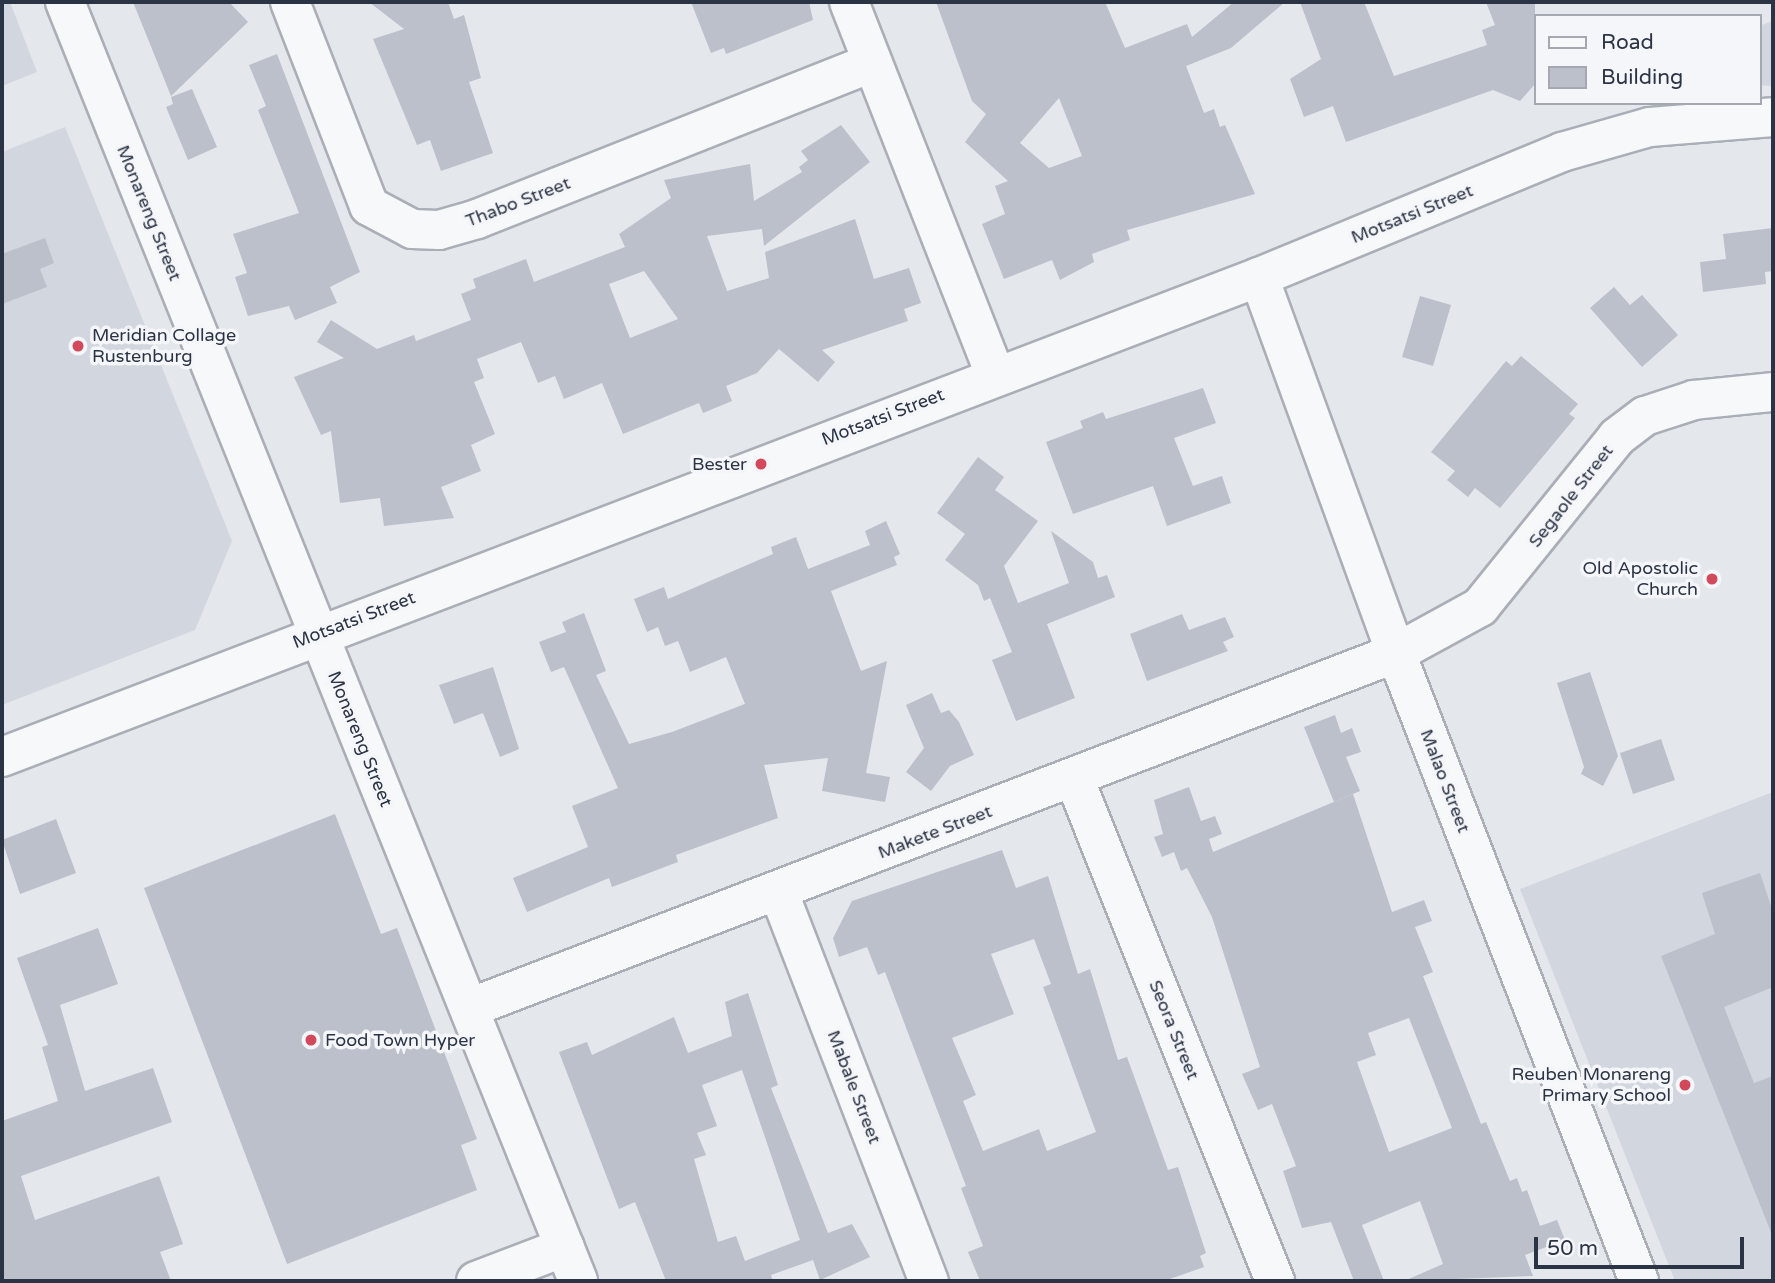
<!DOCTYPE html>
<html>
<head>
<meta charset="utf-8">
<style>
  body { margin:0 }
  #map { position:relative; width:1775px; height:1283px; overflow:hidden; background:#e4e7ec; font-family:"Varela Round",sans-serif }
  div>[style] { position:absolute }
  .built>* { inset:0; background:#d2d6de }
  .building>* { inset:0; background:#bbc0ca }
  .roads { filter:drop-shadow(2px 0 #a9aeb7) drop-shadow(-2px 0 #a9aeb7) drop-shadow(0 2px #a9aeb7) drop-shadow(0 -2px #a9aeb7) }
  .minor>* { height:38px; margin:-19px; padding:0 19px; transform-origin:19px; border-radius:19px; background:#f7f8fa }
  .dots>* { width:19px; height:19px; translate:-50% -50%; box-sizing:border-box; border:4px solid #f4f6f9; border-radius:50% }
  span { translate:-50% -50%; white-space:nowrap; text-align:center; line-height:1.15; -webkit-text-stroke:7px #f4f6f9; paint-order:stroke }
  .street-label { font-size:18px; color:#2b3445 }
  .poi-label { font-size:18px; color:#2b3445 }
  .left { translate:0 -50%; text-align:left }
  .right { translate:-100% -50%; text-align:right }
  .frame { position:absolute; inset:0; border:4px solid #2b3445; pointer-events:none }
  .legend { position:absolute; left:1534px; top:14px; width:228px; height:91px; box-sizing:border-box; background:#f4f6f9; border:2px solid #a4a8b1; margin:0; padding:9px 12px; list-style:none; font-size:21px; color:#2b3445 }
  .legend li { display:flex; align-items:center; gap:14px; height:35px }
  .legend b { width:35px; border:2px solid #a4a8b1 }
  .scale { position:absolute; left:1534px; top:1237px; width:210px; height:32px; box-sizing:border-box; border:4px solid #2b3445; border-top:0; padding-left:9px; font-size:21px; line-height:24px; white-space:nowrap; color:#2b3445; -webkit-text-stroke:5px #f4f6f9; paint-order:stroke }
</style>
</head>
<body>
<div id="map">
  <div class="built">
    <i style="clip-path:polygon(2px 2px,10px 2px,37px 72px,2px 86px)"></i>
    <i style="clip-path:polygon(1773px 21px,1773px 86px,1759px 85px,1759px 26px)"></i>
    <i style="clip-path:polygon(65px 127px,232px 541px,195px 630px,2px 705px,2px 152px)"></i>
    <i style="clip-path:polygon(1773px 792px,1773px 1281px,1675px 1281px,1520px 889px)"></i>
  </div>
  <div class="building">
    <i style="clip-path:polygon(133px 2px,229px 2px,248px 22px,171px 96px)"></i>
    <i style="clip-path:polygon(369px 2px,448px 2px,454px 19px,464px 15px,481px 78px,469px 82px,493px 153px,441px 171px,430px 140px,417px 145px,373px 39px,404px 29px)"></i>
    <i style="clip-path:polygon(691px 2px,809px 2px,813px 20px,726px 54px,724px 48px,711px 53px)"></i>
    <i style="clip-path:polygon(evenodd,936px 2px,1105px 2px,1125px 48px,1187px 24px,1192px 37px,1234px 2px,1285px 2px,1231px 48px,1186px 66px,1204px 113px,1214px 109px,1220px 127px,1225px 125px,1255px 194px,1127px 230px,1130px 240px,1092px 254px,1094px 262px,1060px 280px,1052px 260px,1004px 279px,982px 224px,1005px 214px,995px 186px,1008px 181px,965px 142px,986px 114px,972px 101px,936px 2px,1059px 98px,1082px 156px,1049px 168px,1020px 143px,1059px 98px)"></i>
    <i style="clip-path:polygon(1300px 2px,1364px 2px,1394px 76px,1487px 45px,1482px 30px,1495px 25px,1486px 2px,1535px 2px,1535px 84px,1520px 101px,1493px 90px,1346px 142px,1333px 106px,1304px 117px,1290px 79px,1321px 59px)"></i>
    <i style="clip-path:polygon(277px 54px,360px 272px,330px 287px,337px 303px,295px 320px,289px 306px,248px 316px,235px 277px,247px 273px,233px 234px,299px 213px,258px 110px,266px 106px,249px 65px)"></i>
    <i style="clip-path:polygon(192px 89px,217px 147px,188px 160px,166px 107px,173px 104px,171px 97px)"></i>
    <i style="clip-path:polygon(evenodd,841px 125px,870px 162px,764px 246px,762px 229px,707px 236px,727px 291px,769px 278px,765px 252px,855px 219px,874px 279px,909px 268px,921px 303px,904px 309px,908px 321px,822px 350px,835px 362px,818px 382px,779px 349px,757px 373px,726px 386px,732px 401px,703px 413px,699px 403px,623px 434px,602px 383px,564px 399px,555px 376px,538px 383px,521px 342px,477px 359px,484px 378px,474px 382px,495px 434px,471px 445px,481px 471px,441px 487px,454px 518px,384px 526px,380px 498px,340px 503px,331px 431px,321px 435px,294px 377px,344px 358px,317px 342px,331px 320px,377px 349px,414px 335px,416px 341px,471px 320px,461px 294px,476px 288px,473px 279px,526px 259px,534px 282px,625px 247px,619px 234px,671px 198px,664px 180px,750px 164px,754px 201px,802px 172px,799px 167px,808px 160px,801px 151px,841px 125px,644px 271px,678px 319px,630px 338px,609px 284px,644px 271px)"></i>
    <i style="clip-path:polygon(1773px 228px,1773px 271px,1765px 272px,1766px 284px,1703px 292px,1700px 262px,1726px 259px,1723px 234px)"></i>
    <i style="clip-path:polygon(45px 238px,54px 263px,40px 269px,47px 287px,2px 304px,2px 254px)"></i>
    <i style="clip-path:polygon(1614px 287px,1630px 305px,1642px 295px,1678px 335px,1642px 367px,1590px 308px)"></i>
    <i style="clip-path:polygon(1420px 296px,1451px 305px,1433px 366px,1402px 357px)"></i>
    <i style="clip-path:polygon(1521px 356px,1578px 404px,1569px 414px,1575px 418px,1500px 508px,1475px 488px,1468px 497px,1447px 480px,1455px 471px,1431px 452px,1506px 361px,1512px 366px)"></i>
    <i style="clip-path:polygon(1203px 388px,1216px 423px,1174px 438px,1193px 486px,1222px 476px,1231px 503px,1167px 526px,1153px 486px,1073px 514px,1046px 442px,1083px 428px,1080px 421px,1103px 412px,1106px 419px)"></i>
    <i style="clip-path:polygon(978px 457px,1004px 477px,995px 490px,1038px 521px,1004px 566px,1018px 603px,1069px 583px,1051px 531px,1093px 562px,1098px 578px,1107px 575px,1115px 597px,1047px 624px,1075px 698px,1016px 721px,992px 660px,1012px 652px,990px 598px,984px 601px,978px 585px,945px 560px,965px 534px,937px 513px)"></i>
    <i style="clip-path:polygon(886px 521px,900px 554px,894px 557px,897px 565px,831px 591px,861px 671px,887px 661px,866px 773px,890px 777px,885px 802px,822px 791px,828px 758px,764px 765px,778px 818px,676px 855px,678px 862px,612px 887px,609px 878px,527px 912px,513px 878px,588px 847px,572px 806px,618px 788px,564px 667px,551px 672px,539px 642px,566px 632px,562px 622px,584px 613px,606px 671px,596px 675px,629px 744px,672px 732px,745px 704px,726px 657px,690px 672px,678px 641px,665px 646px,658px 627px,647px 632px,634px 599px,664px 587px,668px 599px,773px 554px,771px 547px,796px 537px,808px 569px,870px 545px,865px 531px)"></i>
    <i style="clip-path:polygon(1182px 614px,1189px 630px,1225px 617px,1234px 637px,1223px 642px,1228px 651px,1147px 681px,1130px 634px)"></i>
    <i style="clip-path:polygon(493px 667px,519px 749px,500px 757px,483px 713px,454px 724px,439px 685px)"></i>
    <i style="clip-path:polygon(1590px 672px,1618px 756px,1603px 786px,1581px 774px,1584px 767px,1557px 683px)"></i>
    <i style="clip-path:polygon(932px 693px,941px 713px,949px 710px,959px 722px,974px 755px,950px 766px,931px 791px,906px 772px,924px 748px,906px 705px)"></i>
    <i style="clip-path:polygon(1335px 715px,1341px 733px,1352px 728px,1361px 752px,1346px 757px,1360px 791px,1334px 802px,1304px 727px)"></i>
    <i style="clip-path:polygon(1661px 739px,1675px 780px,1633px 794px,1620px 753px)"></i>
    <i style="clip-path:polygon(evenodd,1189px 787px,1201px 821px,1215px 816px,1222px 834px,1209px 839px,1213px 852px,1353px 794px,1392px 912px,1424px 900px,1432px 921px,1415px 927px,1433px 972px,1423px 976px,1481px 1124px,1486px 1122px,1510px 1181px,1517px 1178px,1522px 1192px,1527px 1190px,1540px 1226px,1557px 1220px,1565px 1240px,1525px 1255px,1533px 1276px,1404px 1281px,1443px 1264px,1420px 1201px,1362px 1225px,1384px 1281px,1354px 1281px,1331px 1222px,1302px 1228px,1283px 1171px,1296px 1166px,1272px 1104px,1258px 1110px,1242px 1074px,1260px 1067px,1212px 917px,1187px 868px,1181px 871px,1174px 852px,1162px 857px,1154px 837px,1163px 834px,1154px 800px,1189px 787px,1409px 1018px,1452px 1128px,1389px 1152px,1357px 1062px,1376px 1055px,1368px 1033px,1409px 1018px)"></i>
    <i style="clip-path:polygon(335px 814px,381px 934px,397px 928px,477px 1139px,461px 1145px,477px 1190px,287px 1264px,144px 888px)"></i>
    <i style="clip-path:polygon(56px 819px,76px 873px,20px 894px,2px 840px)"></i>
    <i style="clip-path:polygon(evenodd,1002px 850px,1016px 888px,1048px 876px,1078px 974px,1090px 969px,1118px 1060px,1127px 1057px,1168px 1170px,1178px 1167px,1206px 1253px,1200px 1256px,1204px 1267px,1164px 1281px,980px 1281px,968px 1252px,983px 1246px,961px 1188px,966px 1186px,885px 972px,878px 975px,867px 947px,839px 957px,833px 938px,852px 901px,1002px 850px,1034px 939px,1051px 984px,1043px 987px,1096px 1132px,1047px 1151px,1039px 1129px,983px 1151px,963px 1101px,976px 1095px,952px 1038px,1014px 1014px,991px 954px,1034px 939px)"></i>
    <i style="clip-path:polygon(1760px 873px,1773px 912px,1773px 987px,1724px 1007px,1754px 1083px,1773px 1076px,1772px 1235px,1661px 956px,1715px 934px,1702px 893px)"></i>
    <i style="clip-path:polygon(98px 928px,118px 984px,60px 1005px,85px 1091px,153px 1068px,172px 1122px,21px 1176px,35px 1220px,159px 1176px,183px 1244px,160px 1252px,171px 1281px,2px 1281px,2px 1121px,58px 1101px,42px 1047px,48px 1045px,17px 958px)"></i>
    <i style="clip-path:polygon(evenodd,748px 993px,778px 1085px,771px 1088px,828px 1233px,852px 1224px,870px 1257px,820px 1280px,813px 1260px,771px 1275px,773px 1281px,666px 1281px,635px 1202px,619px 1209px,559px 1052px,587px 1042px,592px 1055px,674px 1017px,688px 1053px,732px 1036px,725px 1002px,748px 993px,742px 1070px,800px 1240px,745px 1261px,736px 1236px,718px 1242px,694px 1159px,706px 1155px,697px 1133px,717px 1126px,702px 1085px,742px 1070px)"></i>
  </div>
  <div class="roads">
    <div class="minor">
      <i style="left:65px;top:2px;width:1378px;rotate:68.14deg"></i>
      <i style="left:290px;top:2px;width:219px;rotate:68.8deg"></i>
      <i style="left:369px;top:206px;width:49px;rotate:28.1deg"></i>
      <i style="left:412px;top:229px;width:27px;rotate:2deg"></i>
      <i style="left:439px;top:230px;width:40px;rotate:-16deg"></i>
      <i style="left:477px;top:219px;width:425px;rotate:-21.6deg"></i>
      <i style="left:849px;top:2px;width:400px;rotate:68.6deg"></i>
      <i style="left:1259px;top:277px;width:400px;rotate:70deg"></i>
      <i style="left:1396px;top:653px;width:673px;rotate:68.85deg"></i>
      <i style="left:2px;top:757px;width:1346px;rotate:-20.9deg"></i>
      <i style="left:1259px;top:277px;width:328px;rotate:-22.4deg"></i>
      <i style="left:1562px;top:152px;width:91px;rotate:-15.9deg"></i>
      <i style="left:1650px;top:127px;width:123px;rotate:-4.6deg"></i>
      <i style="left:1074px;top:778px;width:542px;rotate:68.22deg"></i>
      <i style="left:779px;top:893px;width:416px;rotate:68.9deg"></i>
      <i style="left:472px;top:1007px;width:989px;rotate:-20.96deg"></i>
      <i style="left:1396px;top:653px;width:96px;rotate:-28.7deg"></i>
      <i style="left:1480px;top:607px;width:218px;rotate:-51.1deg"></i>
      <i style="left:1617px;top:437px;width:35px;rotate:-37deg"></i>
      <i style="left:1645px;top:416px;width:52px;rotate:-18.1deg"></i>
      <i style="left:1694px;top:400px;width:79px;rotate:-5.8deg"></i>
      <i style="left:476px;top:1281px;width:95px;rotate:-20.9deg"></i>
    </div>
  </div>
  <div class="dots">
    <i style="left:78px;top:346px;background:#d1495b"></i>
    <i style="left:761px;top:464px;background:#d1495b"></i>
    <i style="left:1712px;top:579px;background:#d1495b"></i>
    <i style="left:311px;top:1040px;background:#d1495b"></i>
    <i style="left:1685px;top:1085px;background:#d1495b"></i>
  </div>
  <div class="street-label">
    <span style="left:518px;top:202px;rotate:-21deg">Thabo Street</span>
    <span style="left:149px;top:213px;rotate:68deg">Monareng Street</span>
    <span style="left:1412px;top:214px;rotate:-22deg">Motsatsi Street</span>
    <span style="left:883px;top:417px;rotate:-21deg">Motsatsi Street</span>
    <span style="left:1571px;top:496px;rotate:-52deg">Segaole Street</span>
    <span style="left:354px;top:620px;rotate:-21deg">Motsatsi Street</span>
    <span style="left:360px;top:739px;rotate:68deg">Monareng Street</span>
    <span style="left:1445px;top:781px;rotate:69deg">Malao Street</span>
    <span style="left:935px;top:832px;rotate:-21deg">Makete Street</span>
    <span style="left:1174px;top:1030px;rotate:68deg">Seora Street</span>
    <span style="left:854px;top:1087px;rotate:69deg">Mabale Street</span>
  </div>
  <div class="poi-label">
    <span class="left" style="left:92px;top:346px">Meridian Collage<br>Rustenburg</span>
    <span class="right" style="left:747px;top:464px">Bester</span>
    <span class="right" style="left:1698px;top:579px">Old Apostolic<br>Church</span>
    <span class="left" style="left:325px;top:1040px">Food Town Hyper</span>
    <span class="right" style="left:1671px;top:1085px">Reuben Monareng<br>Primary School</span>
  </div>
  <div class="frame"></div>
  <ul class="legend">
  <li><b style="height:9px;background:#f7f8fa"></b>Road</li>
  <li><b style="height:19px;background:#bbc0ca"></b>Building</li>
  </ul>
  <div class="scale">50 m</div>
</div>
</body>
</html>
